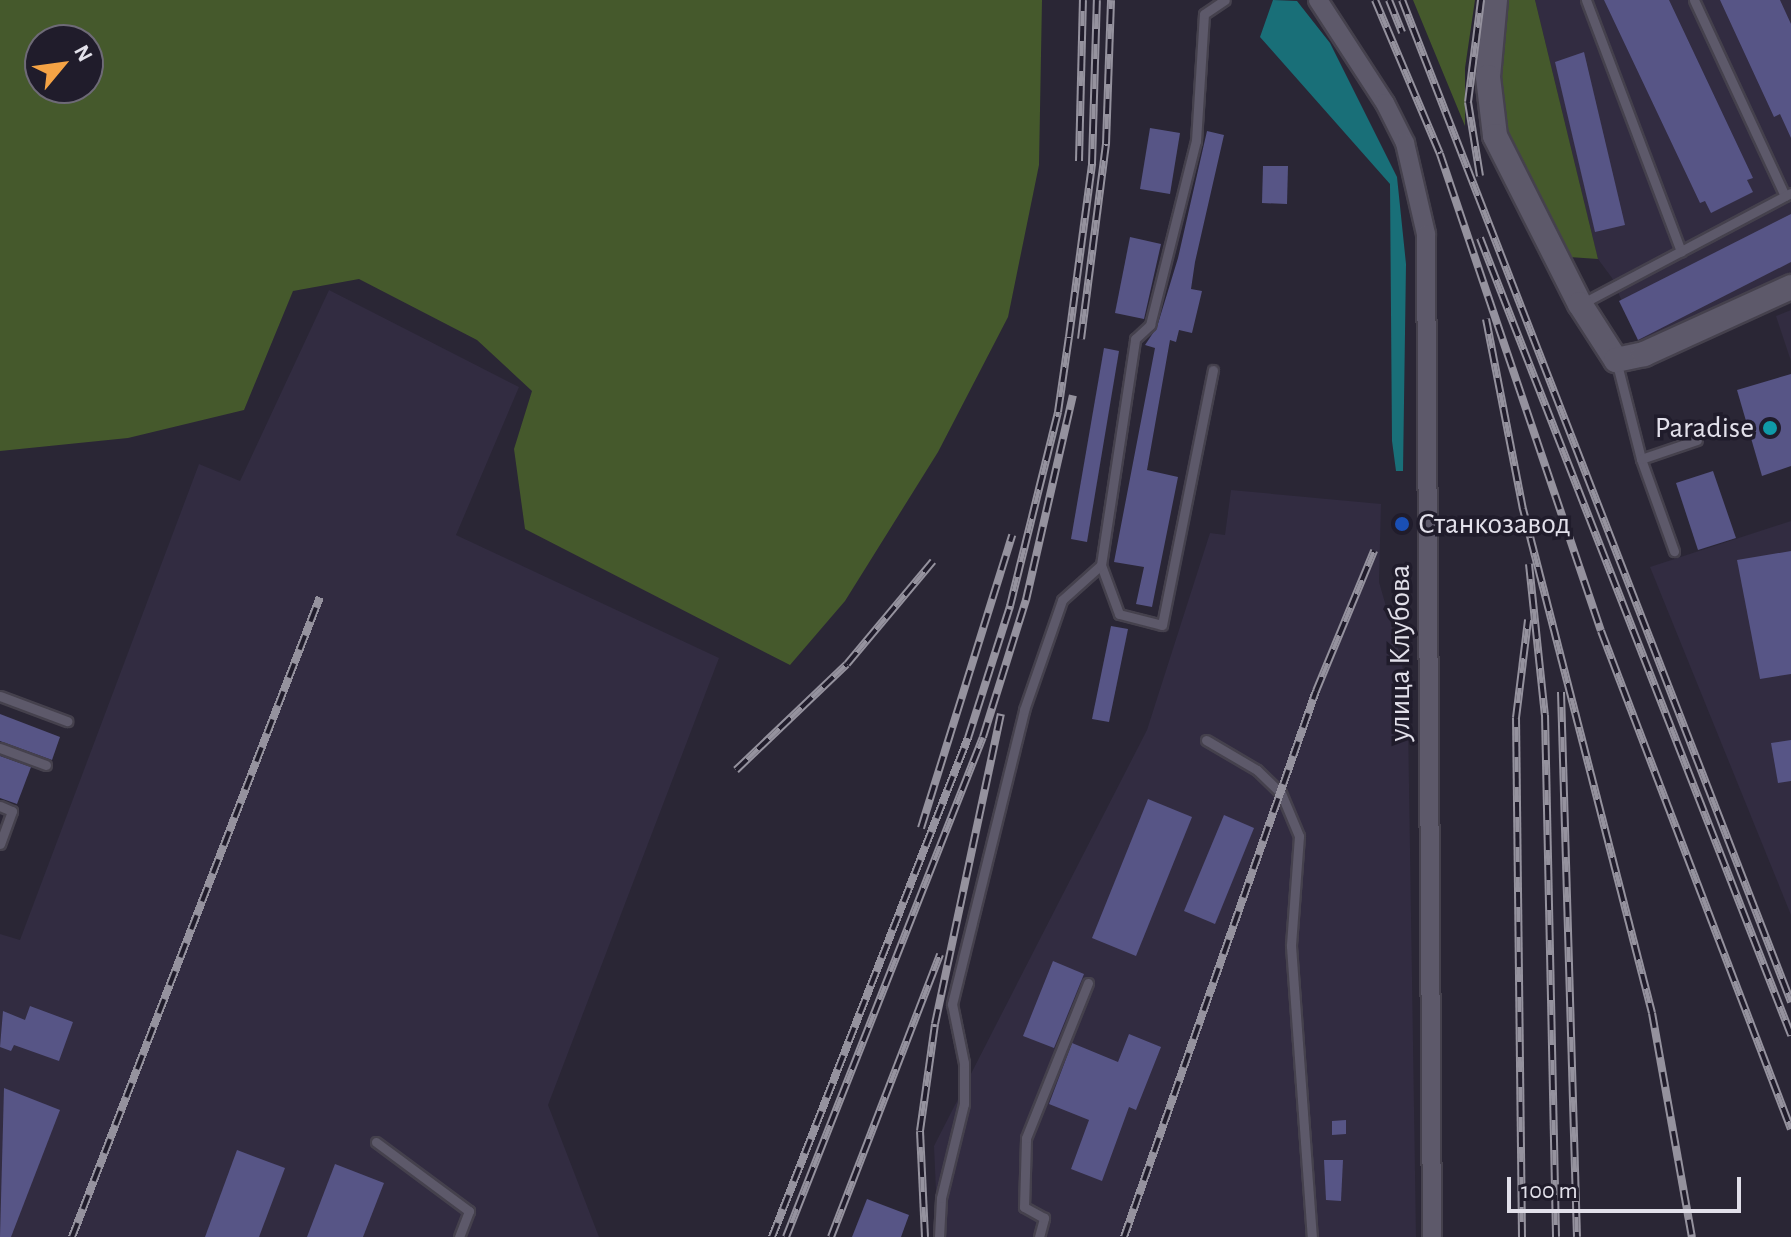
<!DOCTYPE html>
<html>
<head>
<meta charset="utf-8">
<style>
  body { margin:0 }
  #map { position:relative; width:1791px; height:1237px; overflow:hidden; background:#2a2635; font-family:"Alegreya Sans",sans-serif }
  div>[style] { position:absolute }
  .built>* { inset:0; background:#322c41 }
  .green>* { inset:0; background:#45592c }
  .water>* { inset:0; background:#196f78 }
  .building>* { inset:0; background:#575586 }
  .roads { filter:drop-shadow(2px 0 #45414d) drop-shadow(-2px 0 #45414d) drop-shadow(0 2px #45414d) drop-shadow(0 -2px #45414d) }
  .lane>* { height:9px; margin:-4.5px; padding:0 4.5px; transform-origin:4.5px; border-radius:4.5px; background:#5d596a }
  .street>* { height:18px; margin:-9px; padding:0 9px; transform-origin:9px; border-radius:9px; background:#5d596a }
  .secondary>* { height:24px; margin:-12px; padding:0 12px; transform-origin:12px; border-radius:12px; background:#5d596a }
  .rail>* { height:8px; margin-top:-4px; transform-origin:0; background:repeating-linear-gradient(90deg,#201c2b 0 15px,#95929e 0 30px); box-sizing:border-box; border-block:2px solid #95929e }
  .dots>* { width:22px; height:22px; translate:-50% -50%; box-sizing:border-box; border:4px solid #201c2b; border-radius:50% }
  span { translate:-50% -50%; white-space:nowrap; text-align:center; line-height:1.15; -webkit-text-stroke:7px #201c2b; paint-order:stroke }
  .poi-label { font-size:30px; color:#e2e0ea }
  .right { translate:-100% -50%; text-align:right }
  .left { translate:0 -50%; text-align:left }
  .street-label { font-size:30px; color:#e2e0ea }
  .north { position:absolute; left:24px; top:24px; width:80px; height:80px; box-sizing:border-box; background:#201c2b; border:2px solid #6e6a77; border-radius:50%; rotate:61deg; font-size:22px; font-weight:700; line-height:32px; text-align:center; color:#e2e0ea }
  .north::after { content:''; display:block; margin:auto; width:28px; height:36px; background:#f5a345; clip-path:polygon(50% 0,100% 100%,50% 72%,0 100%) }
  .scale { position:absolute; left:1507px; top:1177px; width:234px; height:36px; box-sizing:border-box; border:4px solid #e2e0ea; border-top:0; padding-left:10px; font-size:24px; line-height:28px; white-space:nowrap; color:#e2e0ea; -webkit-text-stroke:6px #201c2b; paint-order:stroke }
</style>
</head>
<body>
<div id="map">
  <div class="built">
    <i style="clip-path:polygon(1535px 0,1791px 0,1791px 273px,1640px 344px,1612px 278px,1598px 259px)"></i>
    <i style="clip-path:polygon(329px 290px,519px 387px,456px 535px,719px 658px,548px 1105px,599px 1237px,0 1237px,0 934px,20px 940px,199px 464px,240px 481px)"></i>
    <i style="clip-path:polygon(1791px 310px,1791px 361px,1776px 316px)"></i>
    <i style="clip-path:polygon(1231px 490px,1381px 504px,1379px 582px,1402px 662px,1408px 721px,1416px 1237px,938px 1237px,934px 1146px,1147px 730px,1210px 533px,1225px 535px)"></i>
    <i style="clip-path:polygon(1791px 521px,1791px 915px,1650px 567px)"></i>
  </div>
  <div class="green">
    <i style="clip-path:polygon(evenodd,0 0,1042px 0,1039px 165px,1008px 317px,938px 452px,845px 601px,790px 665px,525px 529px,514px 449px,532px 391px,477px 340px,359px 279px,293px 291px,244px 410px,128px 438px,0 451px,0 0,40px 40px,88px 40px,88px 88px,40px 88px,40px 40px)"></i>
    <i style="clip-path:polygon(1413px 0,1475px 0,1465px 68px,1465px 126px)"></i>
    <i style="clip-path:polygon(1504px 0,1535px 0,1598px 259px,1569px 257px,1503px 126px,1498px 99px)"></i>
  </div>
  <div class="water">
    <i style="clip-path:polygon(1273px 0,1297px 1px,1330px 43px,1397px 177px,1406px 264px,1403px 471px,1396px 471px,1392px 441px,1390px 184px,1260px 37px)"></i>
  </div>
  <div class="building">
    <i style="clip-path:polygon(1604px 0,1669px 0,1753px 178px,1747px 180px,1753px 192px,1711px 213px,1705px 201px,1700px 203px)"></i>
    <i style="clip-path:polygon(1720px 0,1780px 0,1791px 24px,1791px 138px,1780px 114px,1774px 117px)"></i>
    <i style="clip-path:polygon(1584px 52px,1625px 225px,1595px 232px,1555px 62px)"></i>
    <i style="clip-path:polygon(1150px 128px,1180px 133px,1170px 194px,1140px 189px)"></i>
    <i style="clip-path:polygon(1207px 131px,1224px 135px,1195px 262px,1191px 289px,1202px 291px,1192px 333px,1179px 330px,1176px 342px,1170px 340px,1147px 470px,1178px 477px,1152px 607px,1136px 604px,1144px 567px,1114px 562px,1155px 348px,1145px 345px,1157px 327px,1178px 258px)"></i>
    <i style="clip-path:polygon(1263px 166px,1288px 166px,1287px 204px,1262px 203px)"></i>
    <i style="clip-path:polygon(1791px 214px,1791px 262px,1638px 340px,1619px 301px)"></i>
    <i style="clip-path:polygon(1130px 237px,1161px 244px,1144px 319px,1115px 313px)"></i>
    <i style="clip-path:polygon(1104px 348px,1119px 351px,1087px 542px,1071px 539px)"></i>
    <i style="clip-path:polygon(1791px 374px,1791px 466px,1762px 476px,1737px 390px)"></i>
    <i style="clip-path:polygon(1713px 471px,1736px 538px,1698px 550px,1676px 483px)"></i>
    <i style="clip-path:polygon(1791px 551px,1791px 674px,1760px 679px,1737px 560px)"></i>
    <i style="clip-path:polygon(1111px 626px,1128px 629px,1109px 722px,1092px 719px)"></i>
    <i style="clip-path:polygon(0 714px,60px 737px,52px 760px,0 741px)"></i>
    <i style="clip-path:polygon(1791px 740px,1791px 781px,1778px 783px,1771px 743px)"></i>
    <i style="clip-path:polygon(0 756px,31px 767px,17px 804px,0 798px)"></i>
    <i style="clip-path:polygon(1148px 799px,1192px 817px,1136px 956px,1092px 938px)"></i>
    <i style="clip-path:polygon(1224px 815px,1254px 828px,1215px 924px,1184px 911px)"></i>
    <i style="clip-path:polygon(1053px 961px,1084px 974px,1054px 1048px,1023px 1036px)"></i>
    <i style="clip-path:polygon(30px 1006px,73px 1022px,59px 1061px,14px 1045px,11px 1051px,0 1047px,3px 1011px,25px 1020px)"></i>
    <i style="clip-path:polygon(1129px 1034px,1161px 1047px,1136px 1110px,1129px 1107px,1102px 1181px,1071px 1169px,1089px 1120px,1049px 1104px,1072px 1043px,1118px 1062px)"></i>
    <i style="clip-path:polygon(4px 1088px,60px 1110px,11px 1237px,0 1237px)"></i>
    <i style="clip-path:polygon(1346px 1120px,1346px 1134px,1332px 1135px,1332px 1121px)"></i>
    <i style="clip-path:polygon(237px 1150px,285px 1168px,259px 1237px,205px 1237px)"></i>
    <i style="clip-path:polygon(1324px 1160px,1343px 1160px,1341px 1201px,1326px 1200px)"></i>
    <i style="clip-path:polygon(335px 1164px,384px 1183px,363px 1237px,307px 1237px)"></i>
    <i style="clip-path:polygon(867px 1199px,909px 1215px,901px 1237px,852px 1237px)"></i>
  </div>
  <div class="roads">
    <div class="lane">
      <i style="left:1586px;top:0;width:269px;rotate:69.3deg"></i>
      <i style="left:1694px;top:0;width:216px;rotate:65.1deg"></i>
      <i style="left:1583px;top:303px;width:235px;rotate:-27.9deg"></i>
      <i style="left:1616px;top:360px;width:102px;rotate:75.8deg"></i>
      <i style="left:1641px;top:459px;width:98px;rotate:70.3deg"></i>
      <i style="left:1641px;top:459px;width:59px;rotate:-18.7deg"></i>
      <i style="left:1101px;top:565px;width:52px;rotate:69.8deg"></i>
      <i style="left:1119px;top:614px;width:44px;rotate:14.3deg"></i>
      <i style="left:1162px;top:625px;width:260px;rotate:-78.7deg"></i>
      <i style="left:0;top:696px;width:72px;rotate:20.5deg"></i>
      <i style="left:1206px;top:740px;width:59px;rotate:30.5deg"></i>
      <i style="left:1257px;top:770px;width:33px;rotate:44deg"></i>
      <i style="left:1281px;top:793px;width:47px;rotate:67.3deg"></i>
      <i style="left:1299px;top:836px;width:110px;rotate:94.2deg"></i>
      <i style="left:1291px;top:946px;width:292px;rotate:85.9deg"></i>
      <i style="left:0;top:748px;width:49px;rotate:20.3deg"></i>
      <i style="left:0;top:806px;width:13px;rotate:23deg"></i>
      <i style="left:12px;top:811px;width:35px;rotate:110deg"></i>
      <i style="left:376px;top:1142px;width:116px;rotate:36.6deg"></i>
      <i style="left:469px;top:1211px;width:28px;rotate:111deg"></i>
      <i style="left:939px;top:1237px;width:39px;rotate:-87deg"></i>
      <i style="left:941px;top:1198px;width:97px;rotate:-76.3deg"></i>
      <i style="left:964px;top:1104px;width:41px;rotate:-90deg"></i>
      <i style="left:964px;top:1063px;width:60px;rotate:-101.5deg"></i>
      <i style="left:952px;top:1004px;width:303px;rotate:-76.2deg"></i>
      <i style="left:1024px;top:710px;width:116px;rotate:-70.9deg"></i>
      <i style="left:1062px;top:600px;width:52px;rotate:-41.9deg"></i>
      <i style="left:1101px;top:565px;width:229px;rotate:-81.4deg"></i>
      <i style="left:1135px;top:339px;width:21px;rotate:-43deg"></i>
      <i style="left:1150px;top:325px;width:190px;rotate:-76deg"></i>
      <i style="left:1196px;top:141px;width:127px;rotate:-86.4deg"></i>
      <i style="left:1204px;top:14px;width:25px;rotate:-34deg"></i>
      <i style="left:1039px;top:1237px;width:20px;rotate:-75deg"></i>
      <i style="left:1044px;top:1218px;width:23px;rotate:-151deg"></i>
      <i style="left:1024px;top:1207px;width:69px;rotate:-88.3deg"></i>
      <i style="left:1026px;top:1138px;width:167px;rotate:-68.2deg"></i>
    </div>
    <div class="street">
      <i style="left:1318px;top:0;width:123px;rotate:57deg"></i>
      <i style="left:1385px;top:103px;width:45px;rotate:63.4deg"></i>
      <i style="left:1405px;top:143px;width:93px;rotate:77deg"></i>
      <i style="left:1426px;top:234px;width:1003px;rotate:89.66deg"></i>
    </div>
    <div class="secondary">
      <i style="left:1495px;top:0;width:77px;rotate:95.2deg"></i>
      <i style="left:1488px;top:77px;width:59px;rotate:83.2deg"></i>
      <i style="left:1495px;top:136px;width:188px;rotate:63.2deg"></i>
      <i style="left:1580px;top:304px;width:67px;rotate:57.3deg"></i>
      <i style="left:1616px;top:360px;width:29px;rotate:-12deg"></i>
      <i style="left:1644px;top:354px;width:162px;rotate:-24.5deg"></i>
    </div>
  </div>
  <div class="rail">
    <i style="left:1375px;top:0;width:167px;rotate:67.1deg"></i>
    <i style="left:1440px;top:154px;width:503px;rotate:71.35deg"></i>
    <i style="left:1601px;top:631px;width:533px;rotate:69.12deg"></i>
    <i style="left:1389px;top:0;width:35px;rotate:68deg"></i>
    <i style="left:1402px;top:0;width:1075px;rotate:68.78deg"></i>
    <i style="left:1079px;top:161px;width:161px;rotate:-88.6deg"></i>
    <i style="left:1480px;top:176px;width:75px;rotate:-99.2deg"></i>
    <i style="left:1468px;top:102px;width:103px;rotate:-82.7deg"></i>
    <i style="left:1480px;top:238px;width:856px;rotate:68.68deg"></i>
    <i style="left:1486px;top:319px;width:194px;rotate:79deg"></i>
    <i style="left:1523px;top:509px;width:520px;rotate:75.64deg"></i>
    <i style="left:1652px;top:1013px;width:228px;rotate:79.9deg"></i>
    <i style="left:1081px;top:339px;width:197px;rotate:-82.7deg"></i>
    <i style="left:1106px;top:144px;width:144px;rotate:-88deg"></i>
    <i style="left:1529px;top:564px;width:152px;rotate:84deg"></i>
    <i style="left:1545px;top:715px;width:522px;rotate:88.79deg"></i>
    <i style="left:1561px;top:692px;width:545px;rotate:88.32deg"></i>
    <i style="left:736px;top:770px;width:153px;rotate:-43.7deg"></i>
    <i style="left:847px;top:664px;width:134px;rotate:-50.1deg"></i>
    <i style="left:921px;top:828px;width:307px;rotate:-72.7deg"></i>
    <i style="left:72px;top:1237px;width:686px;rotate:-68.82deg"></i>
    <i style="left:772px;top:1237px;width:536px;rotate:-68.56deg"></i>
    <i style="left:968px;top:738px;width:139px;rotate:-72.3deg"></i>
    <i style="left:1010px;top:606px;width:200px;rotate:-76.1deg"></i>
    <i style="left:1058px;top:412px;width:76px;rotate:-81.7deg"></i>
    <i style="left:1069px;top:337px;width:175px;rotate:-82.4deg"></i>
    <i style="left:1092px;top:164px;width:164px;rotate:-88.3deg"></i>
    <i style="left:786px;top:1237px;width:537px;rotate:-68.5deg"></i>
    <i style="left:983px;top:737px;width:144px;rotate:-72.6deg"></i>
    <i style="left:1026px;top:600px;width:210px;rotate:-77.1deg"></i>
    <i style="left:831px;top:1237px;width:303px;rotate:-68.9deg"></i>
    <i style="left:925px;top:1237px;width:106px;rotate:-92.7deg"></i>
    <i style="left:920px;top:1131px;width:108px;rotate:-82deg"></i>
    <i style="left:935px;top:1024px;width:317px;rotate:-78deg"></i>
    <i style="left:1124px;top:1237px;width:579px;rotate:-70.63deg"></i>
    <i style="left:1316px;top:691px;width:152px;rotate:-67.5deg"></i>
    <i style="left:1522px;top:1237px;width:519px;rotate:-90.66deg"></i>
    <i style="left:1516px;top:718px;width:99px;rotate:-83deg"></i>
  </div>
  <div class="dots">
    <i style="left:1770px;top:428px;background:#0f9aa8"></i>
    <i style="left:1402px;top:524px;background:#1a4fb4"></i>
  </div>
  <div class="poi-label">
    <span class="right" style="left:1754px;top:428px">Paradise</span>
    <span class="left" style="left:1418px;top:524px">Станкозавод</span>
  </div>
  <div class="street-label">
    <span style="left:1400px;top:653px;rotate:-90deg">улица Клубова</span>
  </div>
  <div class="north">N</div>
  <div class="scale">100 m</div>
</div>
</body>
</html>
